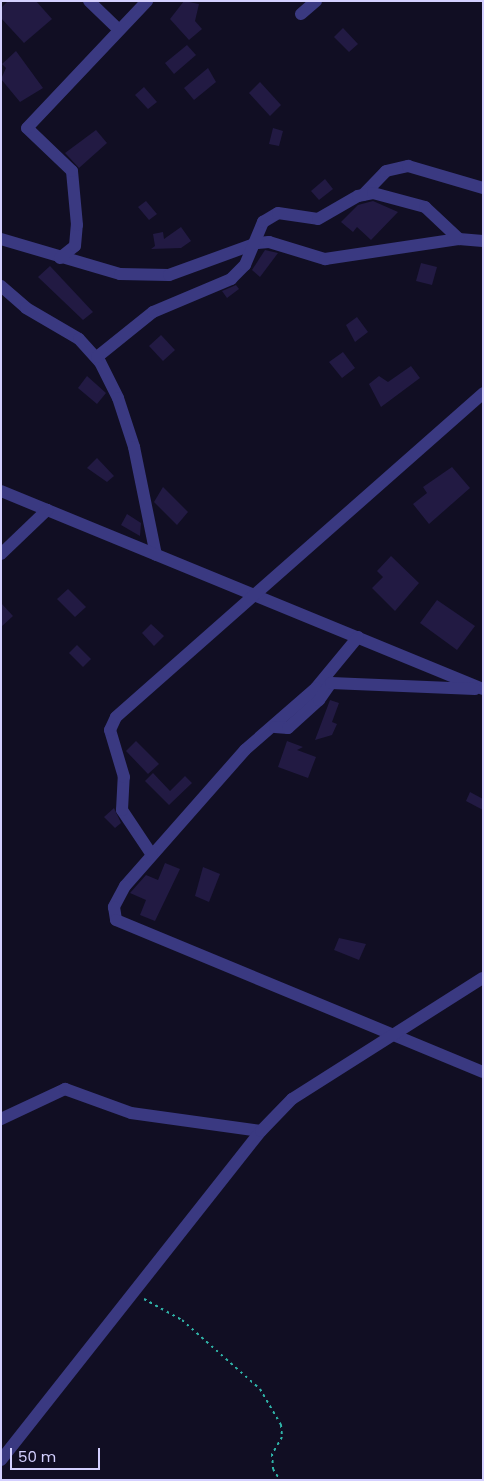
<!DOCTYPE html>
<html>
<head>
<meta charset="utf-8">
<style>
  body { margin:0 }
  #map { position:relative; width:484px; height:1481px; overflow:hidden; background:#110e23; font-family:Poppins,sans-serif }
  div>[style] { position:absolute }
  .building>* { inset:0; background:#221a43 }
  .path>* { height:2px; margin-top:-1px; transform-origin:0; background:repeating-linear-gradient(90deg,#2fb3a8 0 2.5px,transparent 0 6.5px) }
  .minor>* { height:12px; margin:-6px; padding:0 6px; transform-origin:6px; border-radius:6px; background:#3a3981 }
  span { translate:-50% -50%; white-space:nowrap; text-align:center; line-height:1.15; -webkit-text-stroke:4.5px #110e23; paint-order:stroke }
  .frame { position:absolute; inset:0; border:2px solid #d4d0ff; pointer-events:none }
  .scale { position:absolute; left:10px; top:1448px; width:90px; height:22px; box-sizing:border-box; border:2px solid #d4d0ff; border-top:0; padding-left:6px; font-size:15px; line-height:18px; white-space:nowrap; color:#d4d0ff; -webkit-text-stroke:4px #110e23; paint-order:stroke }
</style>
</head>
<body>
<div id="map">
  <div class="building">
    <i style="clip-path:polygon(8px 1px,36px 1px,52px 19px,24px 43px,1px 18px,1px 8px)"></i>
    <i style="clip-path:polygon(184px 1px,199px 4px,195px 21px,202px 29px,189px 40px,170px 19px)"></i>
    <i style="clip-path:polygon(343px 28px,358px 44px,349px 52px,334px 37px)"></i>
    <i style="clip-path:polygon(187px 45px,196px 55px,174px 74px,165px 63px)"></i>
    <i style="clip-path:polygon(16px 51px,43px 88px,20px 102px,1px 79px,6px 68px,2px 64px)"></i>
    <i style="clip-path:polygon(208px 68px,216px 82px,194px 100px,184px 88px)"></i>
    <i style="clip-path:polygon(260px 82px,281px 105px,270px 116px,249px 93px)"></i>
    <i style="clip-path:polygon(144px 87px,157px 102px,148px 109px,135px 95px)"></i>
    <i style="clip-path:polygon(273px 128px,283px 131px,279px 146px,269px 144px)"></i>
    <i style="clip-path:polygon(96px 130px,107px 143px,79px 168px,65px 153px)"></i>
    <i style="clip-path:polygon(325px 179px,333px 189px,319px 200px,311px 191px)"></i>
    <i style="clip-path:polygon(146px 201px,157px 214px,149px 220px,138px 207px)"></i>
    <i style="clip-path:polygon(373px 201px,398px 212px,371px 240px,357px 227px,353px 232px,341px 222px,358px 205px)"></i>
    <i style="clip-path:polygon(181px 227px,191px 241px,181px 248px,151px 249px,155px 246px,153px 234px,163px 232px,164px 239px)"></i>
    <i style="clip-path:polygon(265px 250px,278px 253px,260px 277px,252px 270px)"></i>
    <i style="clip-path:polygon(421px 263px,437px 267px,432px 285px,416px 281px)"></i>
    <i style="clip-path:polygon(50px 266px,93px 312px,83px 320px,38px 277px)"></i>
    <i style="clip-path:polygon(236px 285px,239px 289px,227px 298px,222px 291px)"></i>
    <i style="clip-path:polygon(357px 317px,368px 332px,355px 342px,346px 325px)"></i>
    <i style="clip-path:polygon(161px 335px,175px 350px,163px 361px,149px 346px)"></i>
    <i style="clip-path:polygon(343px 352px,355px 368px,342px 378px,329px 362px)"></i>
    <i style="clip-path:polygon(411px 366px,420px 378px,381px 407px,369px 384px,379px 376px,388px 382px)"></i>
    <i style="clip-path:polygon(87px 376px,106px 393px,97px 404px,78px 388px)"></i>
    <i style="clip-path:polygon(97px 458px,114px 476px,107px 482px,87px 468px)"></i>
    <i style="clip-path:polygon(452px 467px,470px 488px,429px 524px,413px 504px,427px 493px,423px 487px)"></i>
    <i style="clip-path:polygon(163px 487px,188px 512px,177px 525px,154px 502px)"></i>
    <i style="clip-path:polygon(127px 514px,141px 523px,140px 536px,121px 525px)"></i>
    <i style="clip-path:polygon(391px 556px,419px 583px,395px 611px,372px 588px,383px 577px,377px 571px)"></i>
    <i style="clip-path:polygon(68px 589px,86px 607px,75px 617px,57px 599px)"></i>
    <i style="clip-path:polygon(437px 600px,475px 626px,457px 650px,420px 623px)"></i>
    <i style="clip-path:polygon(1px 603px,13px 616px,1px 627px)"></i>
    <i style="clip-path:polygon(151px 624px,164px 636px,154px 646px,142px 633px)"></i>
    <i style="clip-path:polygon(77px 645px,91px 659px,83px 667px,69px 653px)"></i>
    <i style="clip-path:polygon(330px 700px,339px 703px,332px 722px,337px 724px,332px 735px,315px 740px)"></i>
    <i style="clip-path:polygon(136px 741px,159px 764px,148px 774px,126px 751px)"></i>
    <i style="clip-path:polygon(287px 741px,303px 747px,297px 750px,316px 757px,308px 778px,278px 767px)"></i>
    <i style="clip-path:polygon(153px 773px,170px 791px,185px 776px,192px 783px,169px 805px,145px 781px)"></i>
    <i style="clip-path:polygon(470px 792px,483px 799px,483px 810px,466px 801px)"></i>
    <i style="clip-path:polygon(114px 808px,121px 823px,115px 828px,104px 817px)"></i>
    <i style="clip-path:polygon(165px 863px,180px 869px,155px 921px,140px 915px,146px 900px,130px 893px,146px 875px,158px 880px)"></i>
    <i style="clip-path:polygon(203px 867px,220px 874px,209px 902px,195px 896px)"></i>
    <i style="clip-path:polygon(339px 938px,366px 944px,359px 960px,334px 950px)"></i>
  </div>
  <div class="path">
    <i style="left:144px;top:1299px;width:43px;rotate:28.9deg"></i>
    <i style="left:182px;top:1320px;width:104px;rotate:41.5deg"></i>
    <i style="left:260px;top:1389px;width:42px;rotate:59.7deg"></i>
    <i style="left:281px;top:1425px;width:12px;rotate:85deg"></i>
    <i style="left:282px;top:1437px;width:20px;rotate:120deg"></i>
    <i style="left:272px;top:1454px;width:15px;rotate:86deg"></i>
    <i style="left:273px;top:1469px;width:13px;rotate:58deg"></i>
  </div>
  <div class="minor">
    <i style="left:89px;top:1px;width:40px;rotate:44deg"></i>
    <i style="left:301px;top:14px;width:20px;rotate:-41deg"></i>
    <i style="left:363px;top:195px;width:33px;rotate:-46deg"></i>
    <i style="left:386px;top:171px;width:23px;rotate:-13deg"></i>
    <i style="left:408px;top:166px;width:78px;rotate:16.3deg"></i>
    <i style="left:1px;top:239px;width:124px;rotate:16.4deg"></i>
    <i style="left:120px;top:274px;width:49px;rotate:1.2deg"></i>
    <i style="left:169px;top:275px;width:94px;rotate:-20deg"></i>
    <i style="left:257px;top:243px;width:12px;rotate:-5deg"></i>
    <i style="left:269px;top:242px;width:59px;rotate:16.9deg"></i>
    <i style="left:325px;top:259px;width:135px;rotate:-8.5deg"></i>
    <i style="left:459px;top:239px;width:24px;rotate:5deg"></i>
    <i style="left:60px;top:258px;width:19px;rotate:-39deg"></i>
    <i style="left:75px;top:246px;width:21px;rotate:-85deg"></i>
    <i style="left:77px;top:225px;width:54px;rotate:-95.3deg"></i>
    <i style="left:72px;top:171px;width:62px;rotate:-136.3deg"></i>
    <i style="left:27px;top:128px;width:175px;rotate:-46.6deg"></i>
    <i style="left:1px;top:286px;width:33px;rotate:41deg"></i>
    <i style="left:26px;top:308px;width:61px;rotate:30.3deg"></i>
    <i style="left:79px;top:339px;width:31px;rotate:48deg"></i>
    <i style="left:100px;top:362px;width:40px;rotate:63.4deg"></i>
    <i style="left:118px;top:398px;width:52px;rotate:71.9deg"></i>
    <i style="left:134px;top:447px;width:110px;rotate:78.5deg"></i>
    <i style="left:97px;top:357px;width:72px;rotate:-38.8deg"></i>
    <i style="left:153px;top:312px;width:85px;rotate:-22.9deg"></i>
    <i style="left:231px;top:279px;width:20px;rotate:-45deg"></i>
    <i style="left:245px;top:265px;width:47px;rotate:-67.3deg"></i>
    <i style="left:263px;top:222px;width:17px;rotate:-31deg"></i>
    <i style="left:278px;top:213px;width:40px;rotate:8.5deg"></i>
    <i style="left:318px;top:219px;width:46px;rotate:-29.9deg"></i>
    <i style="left:358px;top:196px;width:15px;rotate:-11deg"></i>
    <i style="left:373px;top:193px;width:54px;rotate:15.1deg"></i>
    <i style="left:425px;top:207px;width:47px;rotate:43.3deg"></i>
    <i style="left:1px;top:491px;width:521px;rotate:22.33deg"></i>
    <i style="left:1px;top:554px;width:64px;rotate:-43.7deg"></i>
    <i style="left:358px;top:637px;width:66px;rotate:129.5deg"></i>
    <i style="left:316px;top:688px;width:94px;rotate:138.9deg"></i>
    <i style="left:245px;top:750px;width:181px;rotate:131.4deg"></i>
    <i style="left:125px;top:886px;width:24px;rotate:118deg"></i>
    <i style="left:114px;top:907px;width:13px;rotate:81deg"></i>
    <i style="left:116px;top:920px;width:397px;rotate:22.5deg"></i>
    <i style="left:275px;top:727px;width:13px;rotate:4deg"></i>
    <i style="left:288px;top:728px;width:42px;rotate:-42.1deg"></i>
    <i style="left:319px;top:700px;width:21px;rotate:-55deg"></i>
    <i style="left:331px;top:683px;width:144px;rotate:2.4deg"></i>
    <i style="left:152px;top:855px;width:54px;rotate:-123.7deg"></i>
    <i style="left:122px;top:810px;width:33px;rotate:-87deg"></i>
    <i style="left:124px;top:777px;width:49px;rotate:-106.6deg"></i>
    <i style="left:110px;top:730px;width:14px;rotate:-65deg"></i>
    <i style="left:116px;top:717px;width:490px;rotate:-41.4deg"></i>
    <i style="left:1px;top:1119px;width:71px;rotate:-25.1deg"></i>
    <i style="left:65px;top:1089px;width:70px;rotate:20deg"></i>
    <i style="left:131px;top:1113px;width:131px;rotate:7.9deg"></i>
    <i style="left:1px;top:1460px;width:419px;rotate:-51.7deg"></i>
    <i style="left:261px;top:1131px;width:45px;rotate:-45.9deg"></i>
    <i style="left:292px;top:1099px;width:226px;rotate:-32.4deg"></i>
  </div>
  <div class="frame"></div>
  <div class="scale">50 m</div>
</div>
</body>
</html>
